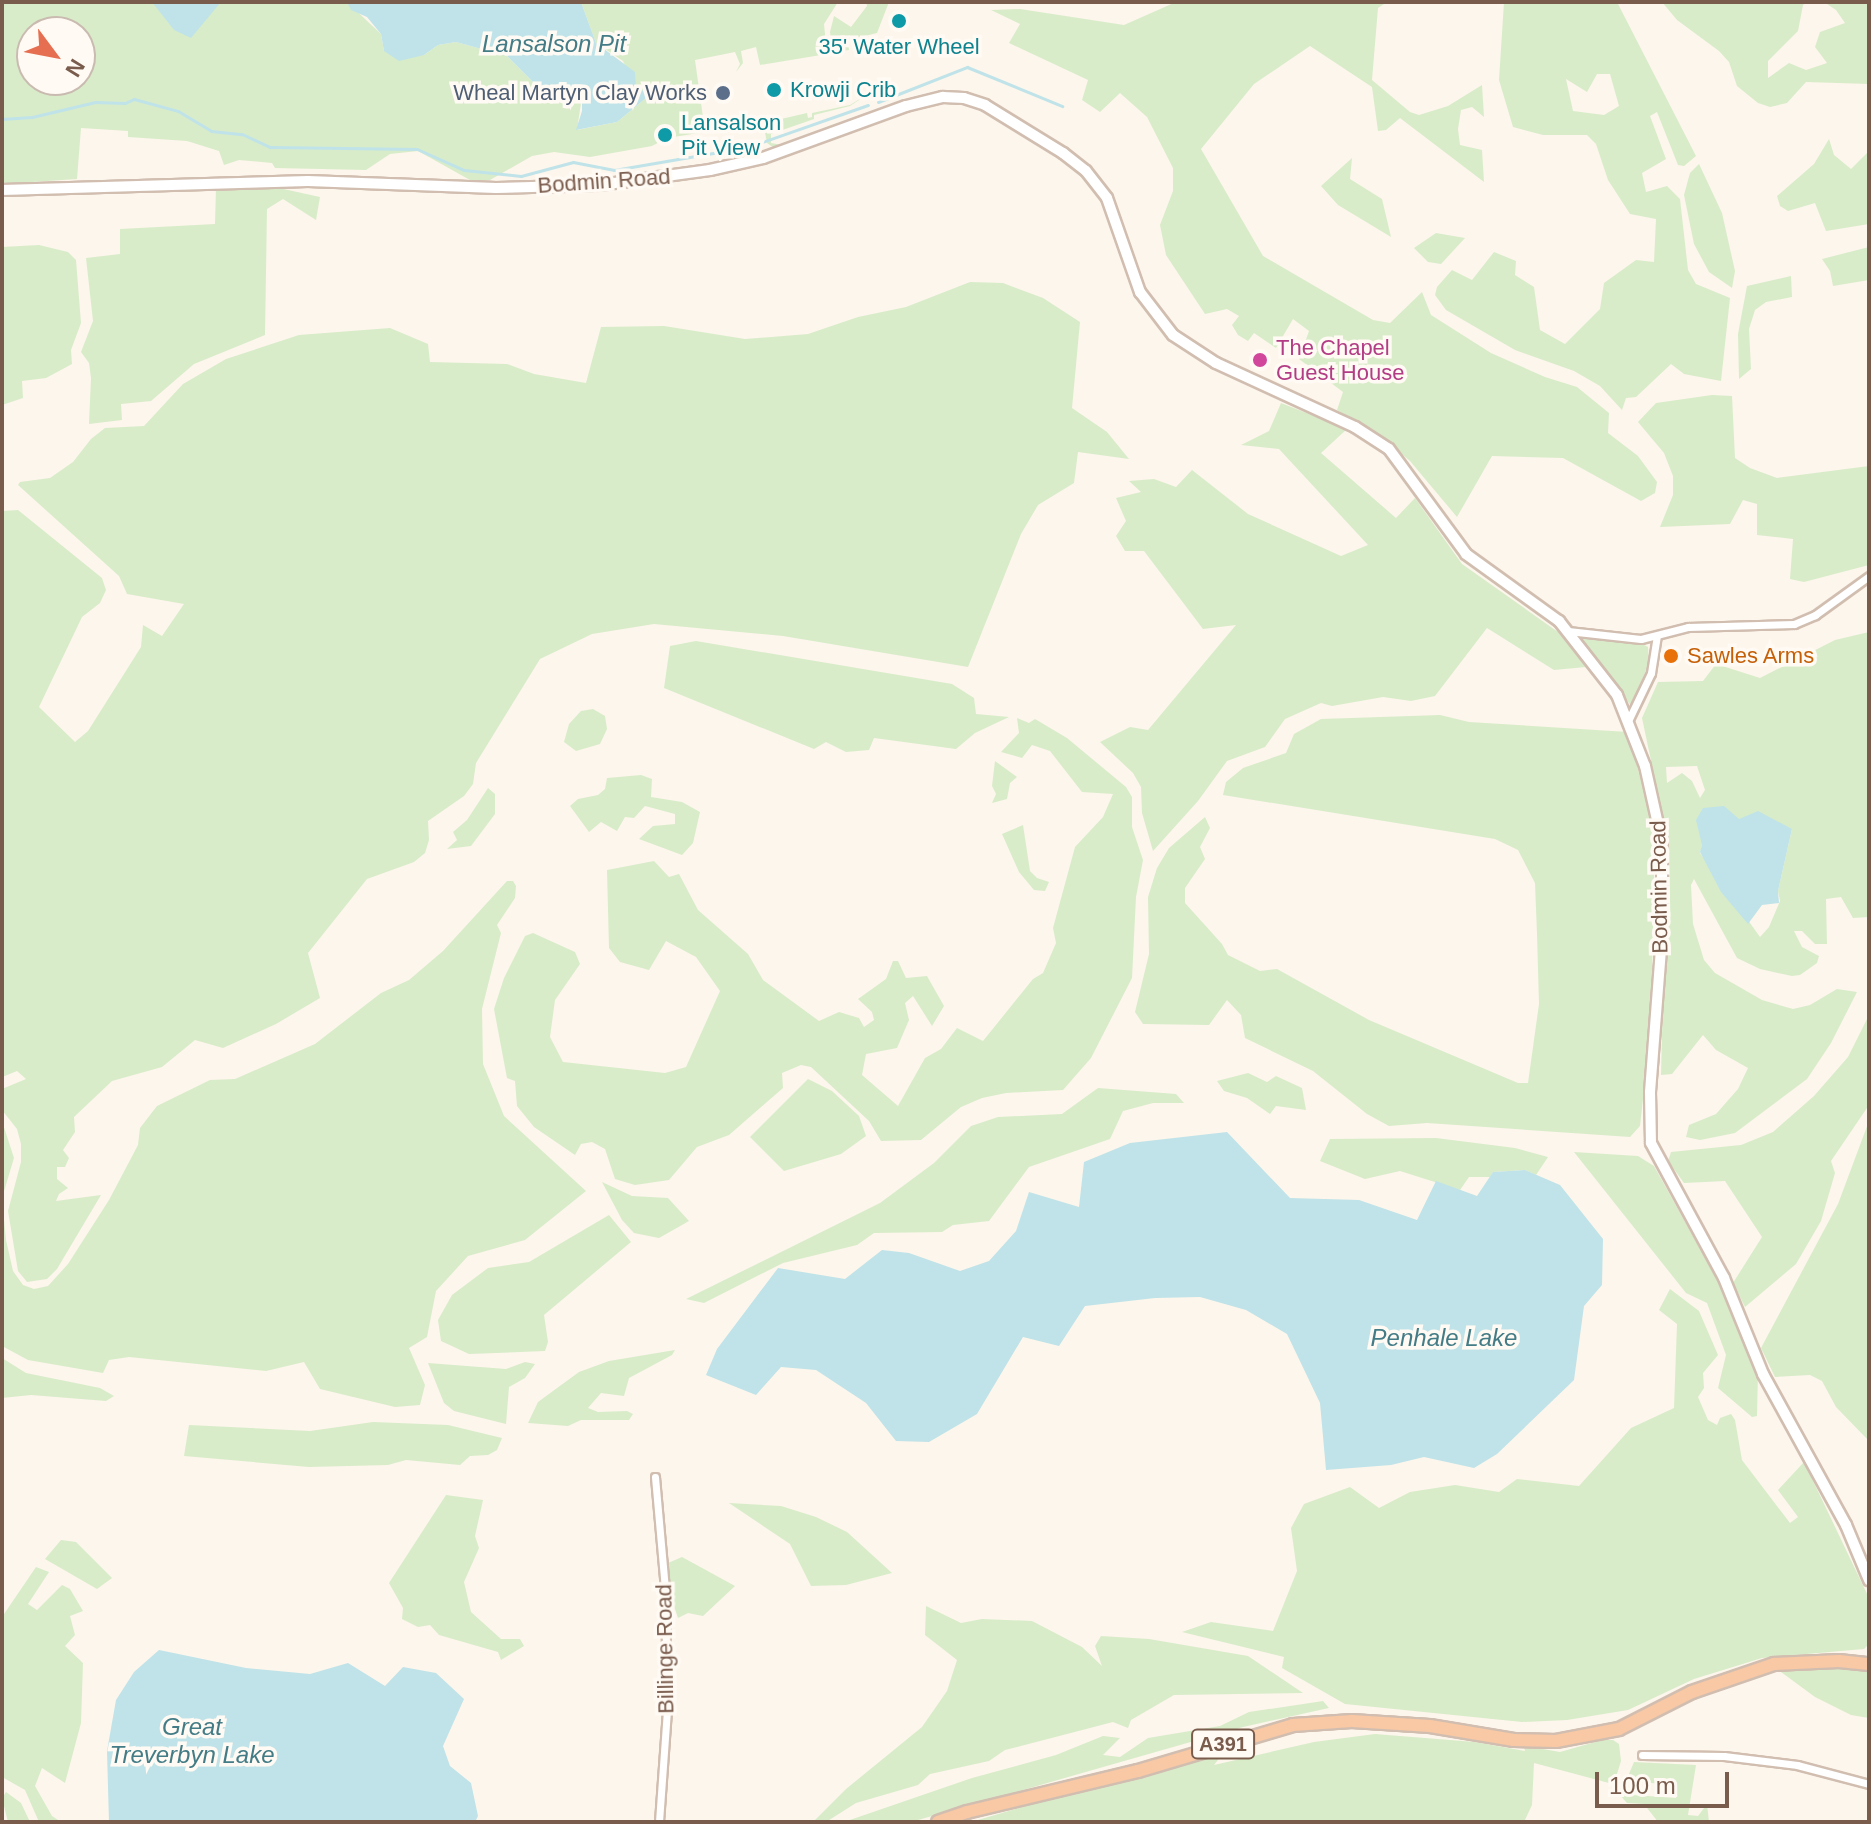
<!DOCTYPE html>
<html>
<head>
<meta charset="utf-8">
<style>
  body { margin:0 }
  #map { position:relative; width:1871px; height:1824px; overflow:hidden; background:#fdf6ec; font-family:Helvetica,sans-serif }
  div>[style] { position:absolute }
  .green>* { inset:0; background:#d8ecc9 }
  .water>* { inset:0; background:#bfe3e8 }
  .stream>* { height:3px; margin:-1.5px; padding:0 1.5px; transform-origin:1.5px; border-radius:1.5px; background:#bfe3e8 }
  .roads { filter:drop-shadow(2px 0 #d1beb0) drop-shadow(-2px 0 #d1beb0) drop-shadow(0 2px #d1beb0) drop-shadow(0 -2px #d1beb0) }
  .minor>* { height:7px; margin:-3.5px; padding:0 3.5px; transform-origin:3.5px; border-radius:3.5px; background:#fff }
  .secondary>* { height:10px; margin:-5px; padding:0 5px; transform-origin:5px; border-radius:5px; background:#fff }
  .trunk>* { height:12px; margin:-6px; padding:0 6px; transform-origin:6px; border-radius:6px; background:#f9c8a4 }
  .dots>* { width:22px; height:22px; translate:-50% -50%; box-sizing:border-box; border:4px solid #fffaf3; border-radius:50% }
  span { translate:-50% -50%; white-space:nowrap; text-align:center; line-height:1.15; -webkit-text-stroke:7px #fffaf3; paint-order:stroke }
  .shield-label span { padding:2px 6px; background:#fffaf3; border:2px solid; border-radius:6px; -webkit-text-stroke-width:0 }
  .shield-label { font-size:20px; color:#7a5c4d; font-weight:700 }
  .culture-label { font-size:22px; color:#0d838f }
  .left { translate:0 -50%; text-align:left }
  .service-label { font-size:22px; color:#4e5e75 }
  .right { translate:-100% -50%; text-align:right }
  .street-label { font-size:22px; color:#7a5c4d }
  .hotel-label { font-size:22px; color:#b23c85 }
  .food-label { font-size:22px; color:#c56008 }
  .water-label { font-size:24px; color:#437c86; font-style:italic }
  .frame { position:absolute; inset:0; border:4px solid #7a5c4d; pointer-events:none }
  .north { position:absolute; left:16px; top:16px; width:80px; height:80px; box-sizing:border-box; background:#fffaf3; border:2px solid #cabbb1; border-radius:50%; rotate:122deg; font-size:22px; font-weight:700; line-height:32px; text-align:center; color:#7a5c4d }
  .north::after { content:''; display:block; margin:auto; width:28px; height:36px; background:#e76f51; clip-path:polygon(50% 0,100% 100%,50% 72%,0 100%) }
  .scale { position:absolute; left:1595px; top:1772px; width:134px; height:36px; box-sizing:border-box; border:4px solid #7a5c4d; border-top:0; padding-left:10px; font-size:24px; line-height:28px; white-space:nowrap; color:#7a5c4d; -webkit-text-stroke:6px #fffaf3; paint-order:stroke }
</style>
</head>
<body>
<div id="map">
  <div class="green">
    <i style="clip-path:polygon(evenodd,2px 2px,347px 2px,381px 34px,384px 51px,424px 55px,438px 45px,456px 42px,507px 56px,535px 84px,572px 90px,582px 96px,577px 130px,617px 122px,646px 98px,636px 89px,623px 61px,596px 43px,581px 2px,838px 2px,824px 24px,827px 54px,760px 65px,756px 47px,741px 51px,743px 63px,736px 72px,740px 64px,735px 52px,695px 60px,705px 132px,667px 138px,652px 146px,590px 157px,554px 152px,532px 156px,490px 180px,470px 180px,418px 151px,390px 154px,366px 170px,275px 168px,272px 163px,239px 160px,224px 165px,219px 151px,187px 141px,128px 137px,128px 131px,81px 128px,77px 179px,2px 184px,2px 2px,32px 32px,80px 32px,80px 80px,32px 80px,32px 32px)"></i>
    <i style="clip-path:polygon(866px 2px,889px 2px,877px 33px,848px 40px,849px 50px,832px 52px,830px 32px,834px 16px,851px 27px,867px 6px)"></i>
    <i style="clip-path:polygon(1176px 2px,1387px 2px,1378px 8px,1372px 80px,1410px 112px,1419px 115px,1448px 106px,1482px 85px,1484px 117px,1472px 107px,1461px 110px,1458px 129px,1460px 145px,1482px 150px,1484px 182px,1400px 118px,1386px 130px,1378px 131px,1372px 87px,1310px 46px,1254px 84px,1201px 149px,1263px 256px,1373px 320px,1390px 323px,1422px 292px,1431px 315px,1491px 353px,1545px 377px,1577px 387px,1609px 413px,1608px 433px,1638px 456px,1657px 482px,1655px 493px,1641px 501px,1563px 458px,1492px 456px,1457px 517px,1410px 461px,1378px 434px,1337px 410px,1343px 392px,1299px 359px,1309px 331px,1293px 319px,1276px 348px,1254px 333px,1248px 341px,1238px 335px,1232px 325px,1239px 316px,1227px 309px,1205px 314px,1166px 255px,1160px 225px,1173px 191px,1173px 168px,1147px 117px,1120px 93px,1100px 112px,1082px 100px,1088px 80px,1009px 43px,1020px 24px,991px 10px,1020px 9px,1124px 25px)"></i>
    <i style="clip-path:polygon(evenodd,1504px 2px,1617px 2px,1696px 156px,1684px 166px,1678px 165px,1657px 112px,1650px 116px,1666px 159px,1642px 173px,1646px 192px,1667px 186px,1680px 199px,1688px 270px,1696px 284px,1730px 298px,1721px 381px,1684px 374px,1671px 364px,1636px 397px,1626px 398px,1622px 410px,1600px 386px,1574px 371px,1515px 350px,1446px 310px,1435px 295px,1437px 287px,1452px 270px,1472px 280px,1494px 252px,1516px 261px,1515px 275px,1534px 287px,1540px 330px,1565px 344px,1600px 309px,1604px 283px,1636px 260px,1654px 262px,1656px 219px,1630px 214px,1608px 180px,1596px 144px,1587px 135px,1543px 135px,1513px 127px,1499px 80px,1504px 2px,1597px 74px,1610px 74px,1619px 106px,1604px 115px,1573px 111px,1566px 79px,1587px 92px,1597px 74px)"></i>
    <i style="clip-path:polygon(1662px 2px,1807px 2px,1803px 5px,1798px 31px,1768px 61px,1768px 78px,1789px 63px,1806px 70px,1827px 63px,1815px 47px,1820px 32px,1845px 23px,1836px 10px,1824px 2px,1869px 2px,1869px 84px,1806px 82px,1787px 103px,1770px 107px,1758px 103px,1737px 86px,1729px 62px,1719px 51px,1677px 20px)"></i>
    <i style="clip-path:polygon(871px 92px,850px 106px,814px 115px,814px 119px,771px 134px,771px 143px,787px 146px,774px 148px,767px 143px,764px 127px,768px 122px,807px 113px,808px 118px,812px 117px,812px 113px,850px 105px)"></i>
    <i style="clip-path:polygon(1829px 139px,1834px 155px,1851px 169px,1869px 151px,1869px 224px,1826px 231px,1815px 203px,1788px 211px,1780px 206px,1777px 196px,1814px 164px)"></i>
    <i style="clip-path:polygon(1352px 158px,1350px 179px,1382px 199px,1391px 237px,1338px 205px,1321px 186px)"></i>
    <i style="clip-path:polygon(1699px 164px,1722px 213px,1735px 271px,1732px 288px,1709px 272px,1694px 244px,1684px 195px,1690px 173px)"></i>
    <i style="clip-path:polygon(270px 186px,320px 197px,316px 220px,283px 199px,267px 209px,265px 335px,194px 364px,151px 401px,121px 404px,122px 420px,89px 424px,91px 378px,89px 363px,81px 352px,93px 321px,86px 258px,120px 254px,120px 229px,215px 224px,216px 188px)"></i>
    <i style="clip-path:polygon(1436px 233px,1465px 238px,1441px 264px,1428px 262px,1414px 248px)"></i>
    <i style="clip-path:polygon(39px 245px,68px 252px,76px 260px,81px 323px,71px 350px,72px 364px,46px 378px,22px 381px,23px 398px,2px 405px,2px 247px)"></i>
    <i style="clip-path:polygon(1869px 247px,1869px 280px,1833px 286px,1830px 271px,1822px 259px)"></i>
    <i style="clip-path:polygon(1791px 276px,1792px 297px,1766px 302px,1755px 310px,1749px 329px,1751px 369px,1739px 379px,1738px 334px,1747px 286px)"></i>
    <i style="clip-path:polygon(970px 282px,1003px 283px,1043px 298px,1080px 322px,1072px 408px,1107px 432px,1129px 459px,1078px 452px,1074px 483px,1038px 505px,1021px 534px,968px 667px,783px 636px,654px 624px,592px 634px,540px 659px,476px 763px,473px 784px,464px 796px,428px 821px,429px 840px,425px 853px,414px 862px,367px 879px,308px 953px,320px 998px,276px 1024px,223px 1048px,195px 1040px,162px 1067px,112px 1081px,74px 1117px,75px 1132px,63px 1150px,69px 1158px,65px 1167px,57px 1167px,57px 1179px,68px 1188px,59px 1194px,56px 1201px,101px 1195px,57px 1269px,47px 1279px,27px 1282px,18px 1271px,8px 1211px,21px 1162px,21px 1144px,17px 1129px,2px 1110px,2px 1089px,26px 1079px,17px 1071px,2px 1077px,2px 511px,18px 510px,102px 578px,106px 590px,100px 603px,82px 617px,39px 707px,75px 742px,88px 731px,141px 647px,143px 625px,162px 636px,184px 604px,127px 594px,119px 576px,18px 485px,20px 482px,50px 478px,73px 462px,91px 439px,105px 428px,144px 426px,183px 384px,226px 359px,299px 335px,390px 328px,428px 344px,430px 362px,507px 364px,534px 374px,586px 383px,601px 327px,664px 326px,745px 339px,808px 334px,858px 317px,906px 307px)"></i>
    <i style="clip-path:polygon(1712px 395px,1732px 396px,1735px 458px,1750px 468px,1777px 478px,1869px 466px,1869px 565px,1804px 582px,1790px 579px,1793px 539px,1757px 535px,1757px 504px,1743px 500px,1730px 524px,1660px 527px,1673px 495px,1673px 476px,1664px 453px,1638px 422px,1656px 403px)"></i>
    <i style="clip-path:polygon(1281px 403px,1347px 429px,1321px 453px,1396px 518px,1415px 498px,1462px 564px,1558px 632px,1586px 667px,1554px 670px,1487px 628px,1435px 696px,1411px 701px,1383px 697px,1332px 706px,1321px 703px,1285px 719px,1265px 747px,1227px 761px,1198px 801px,1153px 851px,1142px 813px,1141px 787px,1133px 773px,1100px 742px,1130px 727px,1148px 730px,1236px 625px,1203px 629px,1144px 551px,1125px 551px,1116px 536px,1126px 521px,1116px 498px,1141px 492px,1129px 481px,1154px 479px,1176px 487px,1192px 470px,1248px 514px,1341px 556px,1368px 545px,1279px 449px,1241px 445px,1269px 431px)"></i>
    <i style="clip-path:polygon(1576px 630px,1632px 639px,1648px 647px,1649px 663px,1631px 706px)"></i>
    <i style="clip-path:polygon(evenodd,1869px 632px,1869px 917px,1853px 918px,1841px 897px,1826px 899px,1827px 944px,1815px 944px,1802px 931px,1794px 931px,1802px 947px,1819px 956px,1817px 963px,1800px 975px,1792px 976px,1760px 969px,1737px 958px,1694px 879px,1691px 885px,1693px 924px,1704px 960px,1715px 973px,1762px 1000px,1793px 1009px,1810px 1005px,1837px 989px,1857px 992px,1831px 1043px,1807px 1079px,1735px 1133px,1700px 1140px,1686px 1137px,1689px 1125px,1716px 1114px,1738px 1089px,1748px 1068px,1716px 1050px,1703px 1035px,1672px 1074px,1661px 1075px,1667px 836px,1642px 718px,1658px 682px,1703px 681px,1716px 664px,1760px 678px,1835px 640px,1869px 632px,1697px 766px,1705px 790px,1700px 798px,1692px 781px,1682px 773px,1667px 783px,1666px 767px,1697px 766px,1869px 632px,1792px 829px,1778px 891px,1780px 901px,1769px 927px,1760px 937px,1700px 853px,1702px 845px,1792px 829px)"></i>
    <i style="clip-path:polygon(696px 641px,952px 684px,974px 698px,976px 714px,1009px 717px,975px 733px,956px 749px,874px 738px,869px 750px,846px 752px,826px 742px,814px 749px,664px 688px,670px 646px)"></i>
    <i style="clip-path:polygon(593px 709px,605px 716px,607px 729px,600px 744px,576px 751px,564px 742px,569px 724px,581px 711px)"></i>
    <i style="clip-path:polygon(1440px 715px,1469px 722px,1628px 732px,1655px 833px,1651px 1028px,1640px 1126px,1630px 1137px,1427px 1123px,1389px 1126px,1367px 1114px,1313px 1071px,1245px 1038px,1241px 1015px,1227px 1000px,1209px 1025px,1143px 1024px,1135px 1012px,1149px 954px,1148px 897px,1157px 868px,1169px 848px,1205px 817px,1210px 828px,1200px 847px,1205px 859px,1185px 888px,1185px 903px,1222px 944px,1228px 955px,1260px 971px,1277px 969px,1369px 1020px,1518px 1083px,1528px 1083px,1539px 1004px,1537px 934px,1535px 883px,1518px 850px,1495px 839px,1223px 795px,1226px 782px,1243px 768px,1286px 753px,1294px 734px,1321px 719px)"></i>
    <i style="clip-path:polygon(1017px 718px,1029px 723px,1035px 719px,1067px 738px,1126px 787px,1132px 797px,1132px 827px,1143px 860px,1136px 897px,1132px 978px,1091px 1058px,1063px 1090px,1006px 1093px,982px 1098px,961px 1107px,921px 1140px,881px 1141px,869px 1121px,811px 1067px,801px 1065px,782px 1073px,783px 1088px,729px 1135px,697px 1147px,669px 1180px,635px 1185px,615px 1179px,605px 1149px,592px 1142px,581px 1144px,575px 1155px,534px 1127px,517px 1106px,515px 1081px,507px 1078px,494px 1009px,504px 978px,525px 936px,533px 933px,575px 952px,580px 964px,555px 1000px,550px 1037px,563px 1062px,665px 1073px,686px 1067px,720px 991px,696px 957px,666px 941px,649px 970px,620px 962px,609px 948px,607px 870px,654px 861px,669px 877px,679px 874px,698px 910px,748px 954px,763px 980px,819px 1021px,839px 1012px,859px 1018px,864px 1027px,874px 1020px,872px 1012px,858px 999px,886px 979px,893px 961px,898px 961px,906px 978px,927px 976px,944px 1006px,932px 1026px,913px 996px,905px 1003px,909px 1020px,897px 1048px,866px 1054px,862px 1075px,898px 1106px,925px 1058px,941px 1049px,957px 1028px,983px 1041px,1033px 979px,1043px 973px,1056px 943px,1053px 928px,1075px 847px,1103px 817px,1113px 794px,1082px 792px,1050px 751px,1032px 745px,1022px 758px,1001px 752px,1019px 733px)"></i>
    <i style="clip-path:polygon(995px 761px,1017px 777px,1010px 783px,1007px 799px,992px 803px,996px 794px,992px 786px)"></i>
    <i style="clip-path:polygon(641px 775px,652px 779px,651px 797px,682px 802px,700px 812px,693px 843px,682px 855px,639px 839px,653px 826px,675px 824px,675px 814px,645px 806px,634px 818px,625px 817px,617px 831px,601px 822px,589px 832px,570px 806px,578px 799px,598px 795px,605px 789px,607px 778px)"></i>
    <i style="clip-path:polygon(488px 788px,495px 794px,495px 814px,471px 846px,447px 849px,457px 840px,453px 832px,467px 820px)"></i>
    <i style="clip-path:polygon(1023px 825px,1030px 871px,1037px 878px,1049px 882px,1045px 891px,1034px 890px,1019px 872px,1002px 834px)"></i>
    <i style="clip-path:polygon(507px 881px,513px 881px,516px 886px,515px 898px,497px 925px,501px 933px,482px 1009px,483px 1064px,504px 1116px,586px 1191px,525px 1240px,468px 1256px,436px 1291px,427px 1337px,409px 1348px,425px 1385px,420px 1405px,395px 1407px,320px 1389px,304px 1362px,266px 1371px,129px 1357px,109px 1360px,103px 1373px,28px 1360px,2px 1346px,2px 1121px,14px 1158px,2px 1198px,6px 1240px,13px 1271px,23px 1285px,34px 1289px,48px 1286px,68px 1264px,109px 1200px,138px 1145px,140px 1128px,157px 1106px,210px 1080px,235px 1079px,315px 1044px,381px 993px,409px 980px,443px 951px)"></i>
    <i style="clip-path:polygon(1869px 1015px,1869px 1105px,1831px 1161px,1835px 1173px,1821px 1221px,1796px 1264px,1745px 1307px,1733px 1283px,1762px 1237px,1725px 1181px,1684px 1183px,1668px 1161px,1671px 1152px,1741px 1145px,1773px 1132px,1814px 1096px,1848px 1057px)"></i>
    <i style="clip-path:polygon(1248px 1073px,1267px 1082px,1276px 1076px,1302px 1088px,1306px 1110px,1276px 1106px,1270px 1114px,1247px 1098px,1224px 1091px,1217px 1081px)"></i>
    <i style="clip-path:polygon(808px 1079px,832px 1091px,859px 1116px,866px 1136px,841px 1154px,784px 1171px,750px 1137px)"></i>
    <i style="clip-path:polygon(1098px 1088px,1176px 1094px,1184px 1103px,1153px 1103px,1123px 1111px,1110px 1139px,1029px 1167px,989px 1221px,953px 1225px,942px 1232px,874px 1233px,857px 1245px,783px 1263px,704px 1303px,686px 1299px,880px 1203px,934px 1163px,971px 1126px,998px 1117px,1062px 1114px)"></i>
    <i style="clip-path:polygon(1869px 1121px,1868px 1223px,1869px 1441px,1836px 1407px,1822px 1381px,1810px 1375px,1775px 1377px,1761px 1348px,1838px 1204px)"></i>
    <i style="clip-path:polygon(1436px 1138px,1515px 1148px,1548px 1157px,1536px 1175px,1525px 1170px,1493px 1172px,1490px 1177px,1469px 1177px,1460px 1190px,1400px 1171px,1365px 1179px,1320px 1161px,1330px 1139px)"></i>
    <i style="clip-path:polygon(1574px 1152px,1638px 1156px,1654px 1166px,1715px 1276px,1758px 1372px,1757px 1416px,1752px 1417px,1718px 1388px,1726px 1355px,1707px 1303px,1686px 1293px)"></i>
    <i style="clip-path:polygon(602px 1182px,632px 1196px,668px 1198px,689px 1221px,659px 1238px,634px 1233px,622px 1220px)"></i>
    <i style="clip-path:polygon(609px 1215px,631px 1242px,544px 1315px,548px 1342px,545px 1351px,469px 1354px,441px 1341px,438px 1320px,452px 1295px,488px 1268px,529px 1262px)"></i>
    <i style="clip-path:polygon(1670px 1289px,1699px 1311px,1718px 1355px,1703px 1373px,1704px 1388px,1698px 1397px,1708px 1420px,1717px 1425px,1720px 1418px,1731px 1414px,1735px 1420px,1742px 1460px,1790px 1523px,1798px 1517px,1778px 1490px,1804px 1462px,1869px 1598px,1869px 1644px,1864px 1649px,1762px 1658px,1694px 1679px,1628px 1710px,1567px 1720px,1522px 1722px,1345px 1704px,1282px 1668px,1284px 1657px,1182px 1632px,1211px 1622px,1273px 1631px,1297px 1571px,1291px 1528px,1304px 1504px,1350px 1487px,1379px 1508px,1410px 1492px,1455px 1485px,1499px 1492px,1517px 1479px,1579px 1486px,1631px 1428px,1674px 1408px,1677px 1324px,1659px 1310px)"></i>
    <i style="clip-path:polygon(675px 1350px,672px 1355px,629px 1378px,624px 1396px,601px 1393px,588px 1408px,598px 1412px,627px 1411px,633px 1414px,629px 1420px,581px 1420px,568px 1426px,528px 1423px,538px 1402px,579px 1372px,609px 1361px)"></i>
    <i style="clip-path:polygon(2px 1358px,26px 1373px,100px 1388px,114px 1396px,106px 1401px,31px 1395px,2px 1398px)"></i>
    <i style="clip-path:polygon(525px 1362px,535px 1364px,525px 1378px,509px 1387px,506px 1424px,454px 1411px,444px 1403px,428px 1363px,506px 1369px)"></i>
    <i style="clip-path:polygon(373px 1422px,448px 1425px,502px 1438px,497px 1450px,488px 1455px,470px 1456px,460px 1465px,406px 1460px,388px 1465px,309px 1467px,184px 1456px,189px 1425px,310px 1431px)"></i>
    <i style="clip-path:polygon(446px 1495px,483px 1500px,475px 1536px,479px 1548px,464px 1582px,471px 1612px,501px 1639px,520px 1639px,524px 1646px,501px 1660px,498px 1652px,439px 1635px,430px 1625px,418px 1627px,402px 1619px,403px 1608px,389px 1583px)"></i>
    <i style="clip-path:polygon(729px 1503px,781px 1506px,816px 1517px,847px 1532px,892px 1573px,846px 1585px,811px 1586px,790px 1544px)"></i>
    <i style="clip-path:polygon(61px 1540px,76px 1542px,112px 1578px,97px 1589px,45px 1559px)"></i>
    <i style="clip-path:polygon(682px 1557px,735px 1586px,703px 1616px,688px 1613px,678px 1618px,671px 1597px,668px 1563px)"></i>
    <i style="clip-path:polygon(36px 1567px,49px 1572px,28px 1604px,37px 1610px,62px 1585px,70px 1589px,83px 1611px,70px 1616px,75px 1635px,65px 1646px,83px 1663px,81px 1723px,65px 1783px,42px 1768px,35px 1786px,52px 1816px,61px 1822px,39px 1822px,25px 1790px,2px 1777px,2px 1617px)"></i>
    <i style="clip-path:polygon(926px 1606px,961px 1623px,982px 1619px,1032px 1621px,1082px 1647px,1102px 1666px,1095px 1646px,1101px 1636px,1149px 1639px,1248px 1656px,1303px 1693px,1174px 1695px,1131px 1720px,1128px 1728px,1113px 1722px,1005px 1750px,989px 1761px,930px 1774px,918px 1785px,856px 1803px,826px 1822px,813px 1822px,846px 1789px,922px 1727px,947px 1691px,957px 1660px,925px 1635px)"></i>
    <i style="clip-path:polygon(1814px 1663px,1869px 1672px,1869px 1718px,1851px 1715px,1815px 1697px,1781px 1672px,1780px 1667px)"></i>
    <i style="clip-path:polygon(1323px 1701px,1329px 1708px,1243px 1727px,911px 1822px,844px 1822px,972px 1778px,1056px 1755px,1103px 1736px,1120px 1738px,1103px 1755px,1120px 1757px,1148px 1738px,1220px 1726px,1249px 1712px)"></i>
    <i style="clip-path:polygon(1375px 1734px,1475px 1742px,1525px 1751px,1524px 1747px,1537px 1748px,1560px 1752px,1602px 1740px,1613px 1740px,1619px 1744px,1621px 1761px,1617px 1774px,1609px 1783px,1534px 1763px,1532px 1805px,1524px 1822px,971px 1822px,1228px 1747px,1214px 1765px,1314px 1742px)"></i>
    <i style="clip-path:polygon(1634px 1762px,1696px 1765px,1688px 1815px,1698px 1816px,1707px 1804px,1709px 1822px,1658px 1822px,1644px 1804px,1627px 1803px,1619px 1794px,1676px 1798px,1676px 1785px,1626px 1781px)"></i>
    <i style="clip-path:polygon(6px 1792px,21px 1803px,30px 1822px,8px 1822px,2px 1798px)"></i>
  </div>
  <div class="water">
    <i style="clip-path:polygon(152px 2px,221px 2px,191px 38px,174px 30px)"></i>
    <i style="clip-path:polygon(347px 2px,581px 2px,596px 43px,635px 72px,636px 88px,644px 91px,646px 98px,617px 122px,576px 130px,582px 111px,582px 96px,572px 90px,535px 84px,507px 56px,456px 42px,438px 45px,424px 55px,399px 61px,384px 51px,381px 34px,367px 17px,351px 10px)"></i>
    <i style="clip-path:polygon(1724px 806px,1739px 819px,1758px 811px,1792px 829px,1778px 891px,1779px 903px,1762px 905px,1748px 924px,1721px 892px,1700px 852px,1702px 845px,1696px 820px,1703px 808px)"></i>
    <i style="clip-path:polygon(1227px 1132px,1290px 1198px,1359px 1200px,1417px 1220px,1436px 1181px,1477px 1196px,1493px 1172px,1525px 1170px,1560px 1185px,1603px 1239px,1602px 1285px,1584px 1306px,1574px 1380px,1497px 1454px,1474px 1468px,1424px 1457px,1391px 1465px,1326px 1470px,1320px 1403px,1287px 1334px,1246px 1310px,1200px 1297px,1155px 1298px,1085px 1306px,1059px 1346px,1023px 1337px,977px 1414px,929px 1442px,896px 1441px,866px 1403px,816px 1370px,781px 1367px,756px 1395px,706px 1375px,717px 1349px,778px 1268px,845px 1279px,882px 1250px,909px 1253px,960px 1271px,989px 1261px,1016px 1231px,1029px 1192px,1079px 1207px,1084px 1162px,1130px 1143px)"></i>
    <i style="clip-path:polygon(159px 1650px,246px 1668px,310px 1674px,348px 1663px,385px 1686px,403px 1667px,436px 1673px,464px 1699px,443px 1746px,450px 1766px,471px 1783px,478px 1816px,475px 1822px,109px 1822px,107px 1751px,116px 1700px,134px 1672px)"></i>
  </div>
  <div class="stream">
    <i style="left:878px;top:102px;width:96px;rotate:-21.5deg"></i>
    <i style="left:967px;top:67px;width:103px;rotate:22.3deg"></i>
    <i style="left:2px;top:119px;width:30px;rotate:-4deg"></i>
    <i style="left:32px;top:117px;width:65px;rotate:-13.4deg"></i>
    <i style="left:95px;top:102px;width:30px;rotate:2deg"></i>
    <i style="left:125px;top:103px;width:10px;rotate:-24deg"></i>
    <i style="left:134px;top:99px;width:46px;rotate:15.3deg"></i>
    <i style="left:178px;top:111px;width:39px;rotate:31deg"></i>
    <i style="left:211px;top:131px;width:31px;rotate:6deg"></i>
    <i style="left:242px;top:134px;width:31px;rotate:25deg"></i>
    <i style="left:270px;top:147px;width:147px;rotate:0.8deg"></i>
    <i style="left:417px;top:149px;width:51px;rotate:24.1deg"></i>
    <i style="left:464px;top:170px;width:57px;rotate:6deg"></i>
    <i style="left:521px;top:176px;width:54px;rotate:-15.1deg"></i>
    <i style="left:573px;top:162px;width:42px;rotate:11deg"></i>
    <i style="left:614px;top:170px;width:136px;rotate:-9.7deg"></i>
    <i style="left:748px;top:147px;width:127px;rotate:-19.3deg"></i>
  </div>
  <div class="roads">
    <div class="minor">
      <i style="left:1568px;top:631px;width:73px;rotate:6.3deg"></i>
      <i style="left:1641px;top:639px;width:49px;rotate:-14.3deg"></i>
      <i style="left:1688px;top:627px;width:106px;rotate:-1.6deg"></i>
      <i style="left:1794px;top:624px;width:23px;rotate:-23deg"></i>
      <i style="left:1815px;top:615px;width:67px;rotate:-35.8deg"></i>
      <i style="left:1629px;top:719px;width:51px;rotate:-64.4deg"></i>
      <i style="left:1651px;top:673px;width:37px;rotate:-81deg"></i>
      <i style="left:655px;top:1477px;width:113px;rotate:84.9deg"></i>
      <i style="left:665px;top:1590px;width:120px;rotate:89deg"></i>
      <i style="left:667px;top:1710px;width:112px;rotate:94.1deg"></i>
      <i style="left:1642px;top:1755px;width:82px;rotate:0.7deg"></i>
      <i style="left:1724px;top:1756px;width:74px;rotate:7deg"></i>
      <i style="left:1797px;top:1765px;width:74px;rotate:14.8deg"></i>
    </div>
    <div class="secondary">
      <i style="left:2px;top:190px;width:306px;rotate:-1.7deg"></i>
      <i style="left:308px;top:181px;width:188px;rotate:2.1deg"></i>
      <i style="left:496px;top:188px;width:104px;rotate:-1.7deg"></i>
      <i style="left:600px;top:185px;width:111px;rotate:-7.8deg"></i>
      <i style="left:710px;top:170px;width:54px;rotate:-12.8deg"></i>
      <i style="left:763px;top:158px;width:152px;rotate:-20deg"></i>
      <i style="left:906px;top:106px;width:38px;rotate:-14deg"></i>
      <i style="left:943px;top:97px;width:21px;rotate:3deg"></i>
      <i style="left:964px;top:98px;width:22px;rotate:18deg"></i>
      <i style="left:985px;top:105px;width:92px;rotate:31.6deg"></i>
      <i style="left:1063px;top:153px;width:29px;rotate:38deg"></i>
      <i style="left:1086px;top:171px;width:34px;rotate:52deg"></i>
      <i style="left:1107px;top:198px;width:100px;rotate:70.7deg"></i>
      <i style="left:1140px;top:292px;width:54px;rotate:52.5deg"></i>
      <i style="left:1173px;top:335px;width:51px;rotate:33.1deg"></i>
      <i style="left:1216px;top:363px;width:153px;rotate:24.7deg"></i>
      <i style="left:1355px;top:427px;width:40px;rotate:32.9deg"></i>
      <i style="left:1389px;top:449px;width:130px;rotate:53.7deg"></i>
      <i style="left:1466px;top:554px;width:115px;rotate:35.8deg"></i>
      <i style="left:1559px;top:621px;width:94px;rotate:51.9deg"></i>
      <i style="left:1617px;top:695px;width:76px;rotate:68.5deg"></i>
      <i style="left:1645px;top:766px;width:78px;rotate:77.4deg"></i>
      <i style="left:1662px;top:842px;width:94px;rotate:90deg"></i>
      <i style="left:1662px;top:936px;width:156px;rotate:94.4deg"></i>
      <i style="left:1650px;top:1092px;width:51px;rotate:88.9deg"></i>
      <i style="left:1651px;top:1143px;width:153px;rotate:61.6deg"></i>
      <i style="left:1724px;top:1278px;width:104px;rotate:67.9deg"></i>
      <i style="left:1763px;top:1374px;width:172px;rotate:61.2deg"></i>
      <i style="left:1846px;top:1525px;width:60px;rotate:67.3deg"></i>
    </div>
    <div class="trunk">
      <i style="left:938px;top:1822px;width:31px;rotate:-19deg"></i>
      <i style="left:967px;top:1812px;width:176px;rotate:-13.5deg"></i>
      <i style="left:1138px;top:1771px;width:162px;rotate:-16.5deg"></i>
      <i style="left:1293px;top:1725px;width:59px;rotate:-3.9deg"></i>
      <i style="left:1352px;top:1721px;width:78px;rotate:3.7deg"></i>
      <i style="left:1430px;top:1726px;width:85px;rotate:9.5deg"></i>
      <i style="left:1514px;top:1740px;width:42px;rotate:1.4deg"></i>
      <i style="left:1556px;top:1741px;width:64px;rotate:-10.8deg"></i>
      <i style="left:1619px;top:1729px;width:82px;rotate:-26.9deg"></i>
      <i style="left:1692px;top:1692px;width:87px;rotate:-18.9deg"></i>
      <i style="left:1774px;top:1664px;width:65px;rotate:-2.6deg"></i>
      <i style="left:1839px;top:1661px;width:30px;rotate:6deg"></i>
    </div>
  </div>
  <div class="dots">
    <i style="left:899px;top:21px;background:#0f9aa8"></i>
    <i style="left:774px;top:90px;background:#0f9aa8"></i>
    <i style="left:723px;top:93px;background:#5c6f8a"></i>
    <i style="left:665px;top:135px;background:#0f9aa8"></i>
    <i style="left:1260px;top:360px;background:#d1479c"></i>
    <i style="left:1671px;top:656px;background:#e8710a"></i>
  </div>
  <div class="shield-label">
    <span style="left:1223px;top:1744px">A391</span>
  </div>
  <div class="culture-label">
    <span style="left:899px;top:47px">35' Water Wheel</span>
    <span class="left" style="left:790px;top:90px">Krowji Crib</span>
    <span class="left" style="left:681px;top:135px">Lansalson<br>Pit View</span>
  </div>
  <div class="service-label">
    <span class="right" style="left:707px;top:93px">Wheal Martyn Clay Works</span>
  </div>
  <div class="street-label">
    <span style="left:604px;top:181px;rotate:-4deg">Bodmin Road</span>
    <span style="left:1659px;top:887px;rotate:-91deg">Bodmin Road</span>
    <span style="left:665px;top:1649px;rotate:-91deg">Billinge Road</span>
  </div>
  <div class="hotel-label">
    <span class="left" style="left:1276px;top:360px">The Chapel<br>Guest House</span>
  </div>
  <div class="food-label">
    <span class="left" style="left:1687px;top:656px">Sawles Arms</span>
  </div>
  <div class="water-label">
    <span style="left:554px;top:44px">Lansalson Pit</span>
    <span style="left:1444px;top:1338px">Penhale Lake</span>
    <span style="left:192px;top:1741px">Great<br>Treverbyn Lake</span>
  </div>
  <div class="frame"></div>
  <div class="north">N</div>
  <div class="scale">100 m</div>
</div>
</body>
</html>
